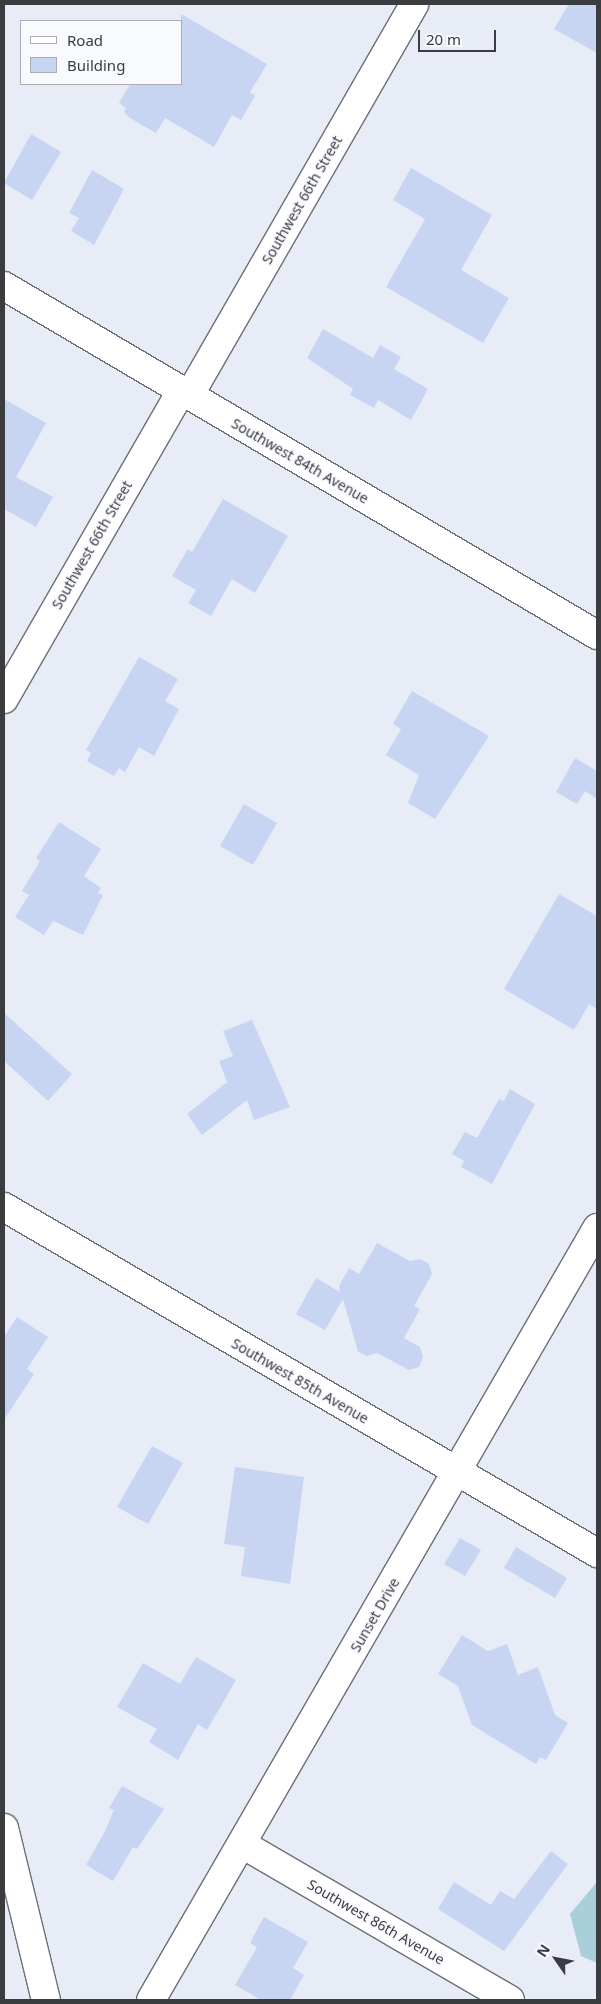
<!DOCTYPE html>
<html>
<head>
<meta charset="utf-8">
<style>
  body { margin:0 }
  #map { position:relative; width:601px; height:2004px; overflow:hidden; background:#e8ecf6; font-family:"Noto Sans",sans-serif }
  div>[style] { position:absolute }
  .water>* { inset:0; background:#a9cfdb }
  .building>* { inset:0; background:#c7d5f3 }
  .roads { filter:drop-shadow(1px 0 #6b6f78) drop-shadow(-1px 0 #6b6f78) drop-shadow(0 1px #6b6f78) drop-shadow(0 -1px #6b6f78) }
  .street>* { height:28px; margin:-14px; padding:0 14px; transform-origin:14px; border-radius:14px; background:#fff }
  span { translate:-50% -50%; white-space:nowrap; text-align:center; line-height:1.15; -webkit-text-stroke:4px #f8fafe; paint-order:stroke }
  .street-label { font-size:14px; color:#3a3c40 }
  .frame { position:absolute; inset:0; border:5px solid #3a3c40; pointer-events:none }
  .legend { position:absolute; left:20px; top:20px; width:162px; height:65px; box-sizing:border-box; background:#f8fafe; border:1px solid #acaeb2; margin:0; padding:6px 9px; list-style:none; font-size:15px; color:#3a3c40 }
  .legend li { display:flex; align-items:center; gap:10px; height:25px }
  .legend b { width:25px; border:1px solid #acaeb2 }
  .north { position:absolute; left:531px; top:1934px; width:50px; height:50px; -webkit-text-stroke:4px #f8fafe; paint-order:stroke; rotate:303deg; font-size:14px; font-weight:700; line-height:20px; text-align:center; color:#3a3c40 }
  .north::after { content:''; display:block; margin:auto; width:18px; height:22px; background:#3a3c40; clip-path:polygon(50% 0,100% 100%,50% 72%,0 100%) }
  .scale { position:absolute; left:418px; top:30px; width:78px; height:22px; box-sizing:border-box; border:2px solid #3a3c40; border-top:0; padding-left:6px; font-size:15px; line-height:18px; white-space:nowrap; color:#3a3c40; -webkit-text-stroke:4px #f8fafe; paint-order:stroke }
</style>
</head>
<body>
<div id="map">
  <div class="water">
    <i style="clip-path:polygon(597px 1882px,597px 1963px,581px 1956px,570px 1914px)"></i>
  </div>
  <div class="building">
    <i style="clip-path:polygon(569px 4px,597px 4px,597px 53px,554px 29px)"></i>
    <i style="clip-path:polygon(181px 14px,267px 64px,250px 92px,255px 96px,241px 120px,232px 115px,214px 147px,165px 118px,156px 133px,130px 118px,124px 112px,126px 108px,119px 103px,130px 84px,181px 84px)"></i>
    <i style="clip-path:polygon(31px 134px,61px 152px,32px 200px,4px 183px)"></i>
    <i style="clip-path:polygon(411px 168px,492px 215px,461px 270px,509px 298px,483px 343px,386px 287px,425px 219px,393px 200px)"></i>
    <i style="clip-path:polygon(92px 170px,124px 189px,94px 245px,71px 231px,79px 218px,69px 213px)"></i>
    <i style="clip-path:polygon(323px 329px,373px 358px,380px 345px,401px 357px,394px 369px,428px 389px,411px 420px,378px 400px,374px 408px,350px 395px,353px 389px,307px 358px)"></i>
    <i style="clip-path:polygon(4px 399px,46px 423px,16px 477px,53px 497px,36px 527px,4px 509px)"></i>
    <i style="clip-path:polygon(223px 499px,288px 536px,255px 593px,232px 579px,211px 616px,188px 603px,196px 590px,172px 576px,188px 549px,192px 552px)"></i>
    <i style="clip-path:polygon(139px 657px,178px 679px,165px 701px,179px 709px,154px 756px,139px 747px,125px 772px,119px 768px,114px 776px,87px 761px,91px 753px,86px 750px)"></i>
    <i style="clip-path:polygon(412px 691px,489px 736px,435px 819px,408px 803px,419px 775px,386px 755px,401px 729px,393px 724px)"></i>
    <i style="clip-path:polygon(575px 758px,597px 771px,597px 799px,585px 791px,577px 804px,556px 792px)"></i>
    <i style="clip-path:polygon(244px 804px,277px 823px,253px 865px,220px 846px)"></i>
    <i style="clip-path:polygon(59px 822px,101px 849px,84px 876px,101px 888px,98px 893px,103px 895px,83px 935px,53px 921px,44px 935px,15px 917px,29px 895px,22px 891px,40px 861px,36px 858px)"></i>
    <i style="clip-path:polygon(559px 894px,597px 916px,597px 1009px,589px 1004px,574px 1030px,504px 989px)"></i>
    <i style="clip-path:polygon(4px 1013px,72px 1074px,48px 1101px,4px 1061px)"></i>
    <i style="clip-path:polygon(252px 1020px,290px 1107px,254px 1120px,247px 1100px,202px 1135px,187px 1114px,227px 1082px,219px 1061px,233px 1056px,223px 1031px)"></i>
    <i style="clip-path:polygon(510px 1089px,535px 1104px,492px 1184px,461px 1167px,464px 1161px,452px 1154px,465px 1132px,477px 1138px,499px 1099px,504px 1101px)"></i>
    <i style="clip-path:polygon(377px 1243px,410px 1261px,420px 1259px,429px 1264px,432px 1274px,414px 1306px,420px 1309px,404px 1338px,420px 1347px,423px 1357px,419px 1367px,409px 1370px,377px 1353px,367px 1356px,358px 1352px,343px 1299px,325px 1330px,296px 1314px,316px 1278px,340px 1292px,339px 1286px,349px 1268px,359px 1274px)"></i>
    <i style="clip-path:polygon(17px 1317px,48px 1337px,27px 1369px,34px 1374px,4px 1420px,4px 1337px)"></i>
    <i style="clip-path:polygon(152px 1446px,183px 1463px,148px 1524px,117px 1507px)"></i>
    <i style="clip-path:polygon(235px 1467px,304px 1477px,290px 1584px,241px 1576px,245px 1547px,224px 1544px)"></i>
    <i style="clip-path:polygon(460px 1538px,481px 1550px,465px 1576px,444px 1564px)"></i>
    <i style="clip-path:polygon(516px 1547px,567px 1578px,555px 1598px,504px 1568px)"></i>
    <i style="clip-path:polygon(462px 1635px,488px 1651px,507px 1644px,518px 1675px,538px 1667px,555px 1715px,568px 1723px,546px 1760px,540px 1757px,536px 1764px,472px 1725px,458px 1686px,438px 1674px)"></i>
    <i style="clip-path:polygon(196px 1657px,236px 1680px,207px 1730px,198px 1724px,178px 1760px,149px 1742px,157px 1729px,117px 1707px,143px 1663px,180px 1684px)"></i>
    <i style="clip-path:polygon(122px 1786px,164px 1809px,137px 1849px,133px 1847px,113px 1881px,86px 1865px,105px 1831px,114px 1810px,109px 1808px)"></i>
    <i style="clip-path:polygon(551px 1851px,568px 1864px,504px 1951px,438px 1909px,454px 1882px,491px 1905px,500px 1891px,514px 1899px)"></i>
    <i style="clip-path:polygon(264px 1917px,308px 1942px,293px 1968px,304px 1975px,290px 2000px,261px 2000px,235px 1985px,257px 1947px,250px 1943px)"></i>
  </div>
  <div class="roads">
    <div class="street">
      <i style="left:4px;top:286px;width:688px;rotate:30.48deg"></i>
      <i style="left:189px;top:396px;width:452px;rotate:-60.1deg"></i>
      <i style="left:4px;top:699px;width:355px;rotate:-60.1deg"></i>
      <i style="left:4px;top:1207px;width:687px;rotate:30.26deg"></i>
      <i style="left:4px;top:1828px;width:177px;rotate:76.3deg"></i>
      <i style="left:242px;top:1844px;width:310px;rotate:30.2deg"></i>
      <i style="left:151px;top:2000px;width:892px;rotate:-59.98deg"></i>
    </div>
  </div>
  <div class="street-label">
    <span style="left:302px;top:200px;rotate:-60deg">Southwest 66th Street</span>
    <span style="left:300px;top:461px;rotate:30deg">Southwest 84th Avenue</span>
    <span style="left:92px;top:545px;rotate:-60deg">Southwest 66th Street</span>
    <span style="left:300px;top:1381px;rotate:30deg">Southwest 85th Avenue</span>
    <span style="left:375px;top:1615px;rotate:-60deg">Sunset Drive</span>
    <span style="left:376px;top:1922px;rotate:30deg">Southwest 86th Avenue</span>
  </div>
  <div class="frame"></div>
  <ul class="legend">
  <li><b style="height:6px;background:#fff"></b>Road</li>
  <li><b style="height:14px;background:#c7d5f3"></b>Building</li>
  </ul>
  <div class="north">N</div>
  <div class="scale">20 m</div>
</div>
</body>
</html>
